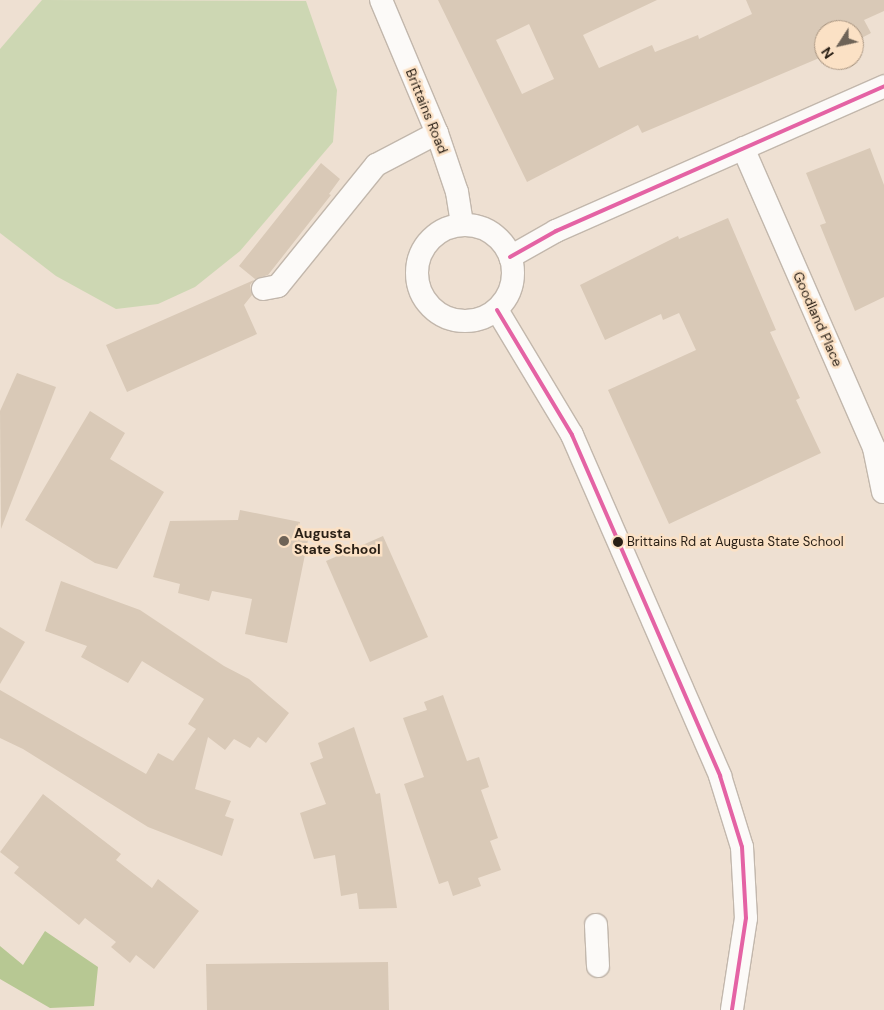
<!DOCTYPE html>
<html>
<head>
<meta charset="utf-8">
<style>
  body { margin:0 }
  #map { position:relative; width:884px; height:1010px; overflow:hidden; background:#eee0d2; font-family:"DM Sans",sans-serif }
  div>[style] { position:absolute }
  .green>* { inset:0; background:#cdd7b3 }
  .forest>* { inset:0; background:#b7c893 }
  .building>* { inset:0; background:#d9c9b7 }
  .roads { filter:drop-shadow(1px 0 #c2b7ac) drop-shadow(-1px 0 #c2b7ac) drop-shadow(0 1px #c2b7ac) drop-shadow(0 -1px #c2b7ac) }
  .minor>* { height:22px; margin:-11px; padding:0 11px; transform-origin:11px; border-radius:11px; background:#fcfaf8 }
  .minor>.ring { margin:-11px; padding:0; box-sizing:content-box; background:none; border:22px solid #fcfaf8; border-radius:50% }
  .bus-1>* { height:4px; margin:-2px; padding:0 2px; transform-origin:2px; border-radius:2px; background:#e463a4 }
  .dots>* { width:14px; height:14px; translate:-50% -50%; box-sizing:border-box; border:2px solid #fbe1c5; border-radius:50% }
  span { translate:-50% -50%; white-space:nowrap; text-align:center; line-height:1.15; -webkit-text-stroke:5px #fbe1c5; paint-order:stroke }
  .bus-label { font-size:13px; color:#291f15 }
  .left { translate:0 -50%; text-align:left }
  .street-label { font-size:14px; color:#291f15 }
  .poi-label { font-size:14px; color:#291f15; font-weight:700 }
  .north { position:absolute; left:814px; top:20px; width:50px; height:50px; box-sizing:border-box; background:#fbe1c5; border:1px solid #a7937f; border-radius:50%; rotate:235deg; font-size:14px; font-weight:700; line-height:20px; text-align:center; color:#291f15 }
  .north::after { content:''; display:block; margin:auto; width:18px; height:22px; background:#6e6357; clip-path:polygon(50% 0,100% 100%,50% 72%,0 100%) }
</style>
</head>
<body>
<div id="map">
  <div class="green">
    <i style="clip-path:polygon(42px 0,306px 1px,337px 90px,333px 142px,240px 251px,195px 287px,158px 304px,116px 309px,56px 276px,0 233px,0 49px)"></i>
  </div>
  <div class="forest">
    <i style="clip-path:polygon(45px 931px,98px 967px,94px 1006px,50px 1008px,0 979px,0 946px,23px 965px)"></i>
  </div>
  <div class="building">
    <i style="clip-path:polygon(evenodd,438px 0,657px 0,583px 35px,599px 68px,652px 45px,655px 52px,698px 35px,699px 39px,752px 14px,746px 0,884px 0,884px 11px,864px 20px,871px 33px,854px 42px,854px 30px,824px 30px,824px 56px,642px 133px,638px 125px,527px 182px,438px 0,529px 24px,554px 79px,522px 94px,496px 40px,529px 24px)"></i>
    <i style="clip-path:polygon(870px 148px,884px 185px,884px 297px,855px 311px,820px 225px,826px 223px,806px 173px)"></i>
    <i style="clip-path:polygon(321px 163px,340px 179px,329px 194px,331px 195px,268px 275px,255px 279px,239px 266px)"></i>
    <i style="clip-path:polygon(728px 218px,776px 330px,770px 332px,800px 398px,796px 400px,821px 453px,669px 524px,608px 390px,696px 350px,679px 313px,663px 320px,661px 314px,605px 340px,580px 285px,678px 236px,679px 239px)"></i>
    <i style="clip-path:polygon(254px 280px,250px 285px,252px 295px,244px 305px,257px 334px,127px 392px,106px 345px)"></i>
    <i style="clip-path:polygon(17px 373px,56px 387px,1px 529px,0 411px)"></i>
    <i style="clip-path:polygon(90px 411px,125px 433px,110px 459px,164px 492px,117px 569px,95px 563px,25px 520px)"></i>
    <i style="clip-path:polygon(240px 510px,300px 522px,298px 532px,309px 535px,287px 643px,245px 634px,252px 599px,212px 591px,209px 601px,178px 593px,180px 584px,153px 577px,170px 521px,238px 520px)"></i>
    <i style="clip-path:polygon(383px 536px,428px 637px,370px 662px,326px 561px)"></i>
    <i style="clip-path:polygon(61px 581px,140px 610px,224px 666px,249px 679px,289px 713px,266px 743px,258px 737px,250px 748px,234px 739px,225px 750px,208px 737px,195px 789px,231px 801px,225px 816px,234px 819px,222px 856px,148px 827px,23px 749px,0 738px,0 690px,146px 774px,158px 753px,173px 761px,196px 729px,188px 724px,204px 699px,142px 661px,128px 683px,81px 657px,87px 646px,45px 631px)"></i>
    <i style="clip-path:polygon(0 627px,25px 642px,0 684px)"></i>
    <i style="clip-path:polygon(443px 695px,467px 761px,479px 757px,489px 787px,481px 790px,498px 838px,490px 841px,501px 870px,478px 878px,481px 886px,453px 896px,448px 881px,439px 884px,404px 784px,424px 777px,403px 718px,427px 710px,424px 702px)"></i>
    <i style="clip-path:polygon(354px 727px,376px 794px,380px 793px,397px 908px,359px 909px,357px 893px,341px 896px,335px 855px,314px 859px,300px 813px,326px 804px,310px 763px,323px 758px,318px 743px)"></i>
    <i style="clip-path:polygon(43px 794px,121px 854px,116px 860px,152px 888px,158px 879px,199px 911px,154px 969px,136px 955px,130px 963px,111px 947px,116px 942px,85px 918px,79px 925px,14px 873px,19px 867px,0 852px)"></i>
    <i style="clip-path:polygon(388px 962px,389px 1010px,207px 1010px,206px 964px)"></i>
  </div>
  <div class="roads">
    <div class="minor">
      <i style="left:381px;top:0;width:144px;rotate:67.2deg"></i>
      <i style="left:437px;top:133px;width:62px;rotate:71.3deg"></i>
      <i style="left:457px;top:192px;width:33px;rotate:81deg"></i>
      <i style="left:743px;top:148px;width:327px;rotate:66.4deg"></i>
      <i style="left:874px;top:448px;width:45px;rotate:78.4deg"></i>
      <i class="ring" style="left:417px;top:225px;width:74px;height:74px"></i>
      <i style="left:510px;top:257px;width:53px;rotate:-29.5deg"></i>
      <i style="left:556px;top:231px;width:359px;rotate:-23.8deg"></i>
      <i style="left:263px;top:289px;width:15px;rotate:-11deg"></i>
      <i style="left:278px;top:286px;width:156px;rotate:-51deg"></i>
      <i style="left:376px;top:165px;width:69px;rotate:-27.7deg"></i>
      <i style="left:497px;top:310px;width:146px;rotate:59deg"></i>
      <i style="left:572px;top:435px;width:372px;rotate:66.5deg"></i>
      <i style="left:720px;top:776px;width:74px;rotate:72.8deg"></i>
      <i style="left:742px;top:847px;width:71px;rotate:86.8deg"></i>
      <i style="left:746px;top:918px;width:93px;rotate:98.7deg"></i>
      <i style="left:596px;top:925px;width:41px;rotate:87.2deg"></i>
    </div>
  </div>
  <div class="bus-1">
    <i style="left:510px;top:257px;width:53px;rotate:-29.5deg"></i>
    <i style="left:556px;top:231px;width:359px;rotate:-23.8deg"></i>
    <i style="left:497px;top:310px;width:146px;rotate:59deg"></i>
    <i style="left:572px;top:435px;width:372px;rotate:66.5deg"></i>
    <i style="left:720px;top:776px;width:74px;rotate:72.8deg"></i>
    <i style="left:742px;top:847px;width:71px;rotate:86.8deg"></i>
    <i style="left:746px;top:918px;width:93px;rotate:98.7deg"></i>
  </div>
  <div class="dots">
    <i style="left:284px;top:541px;background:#6e6357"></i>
    <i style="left:618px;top:542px;background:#291f15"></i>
  </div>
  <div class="bus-label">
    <span class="left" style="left:627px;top:542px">Brittains Rd at Augusta State School</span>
  </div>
  <div class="street-label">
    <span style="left:427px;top:111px;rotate:68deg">Brittains Road</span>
    <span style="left:818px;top:319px;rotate:66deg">Goodland Place</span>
  </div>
  <div class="poi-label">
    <span class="left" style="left:294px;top:541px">Augusta<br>State School</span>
  </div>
  <div class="north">N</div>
</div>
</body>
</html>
